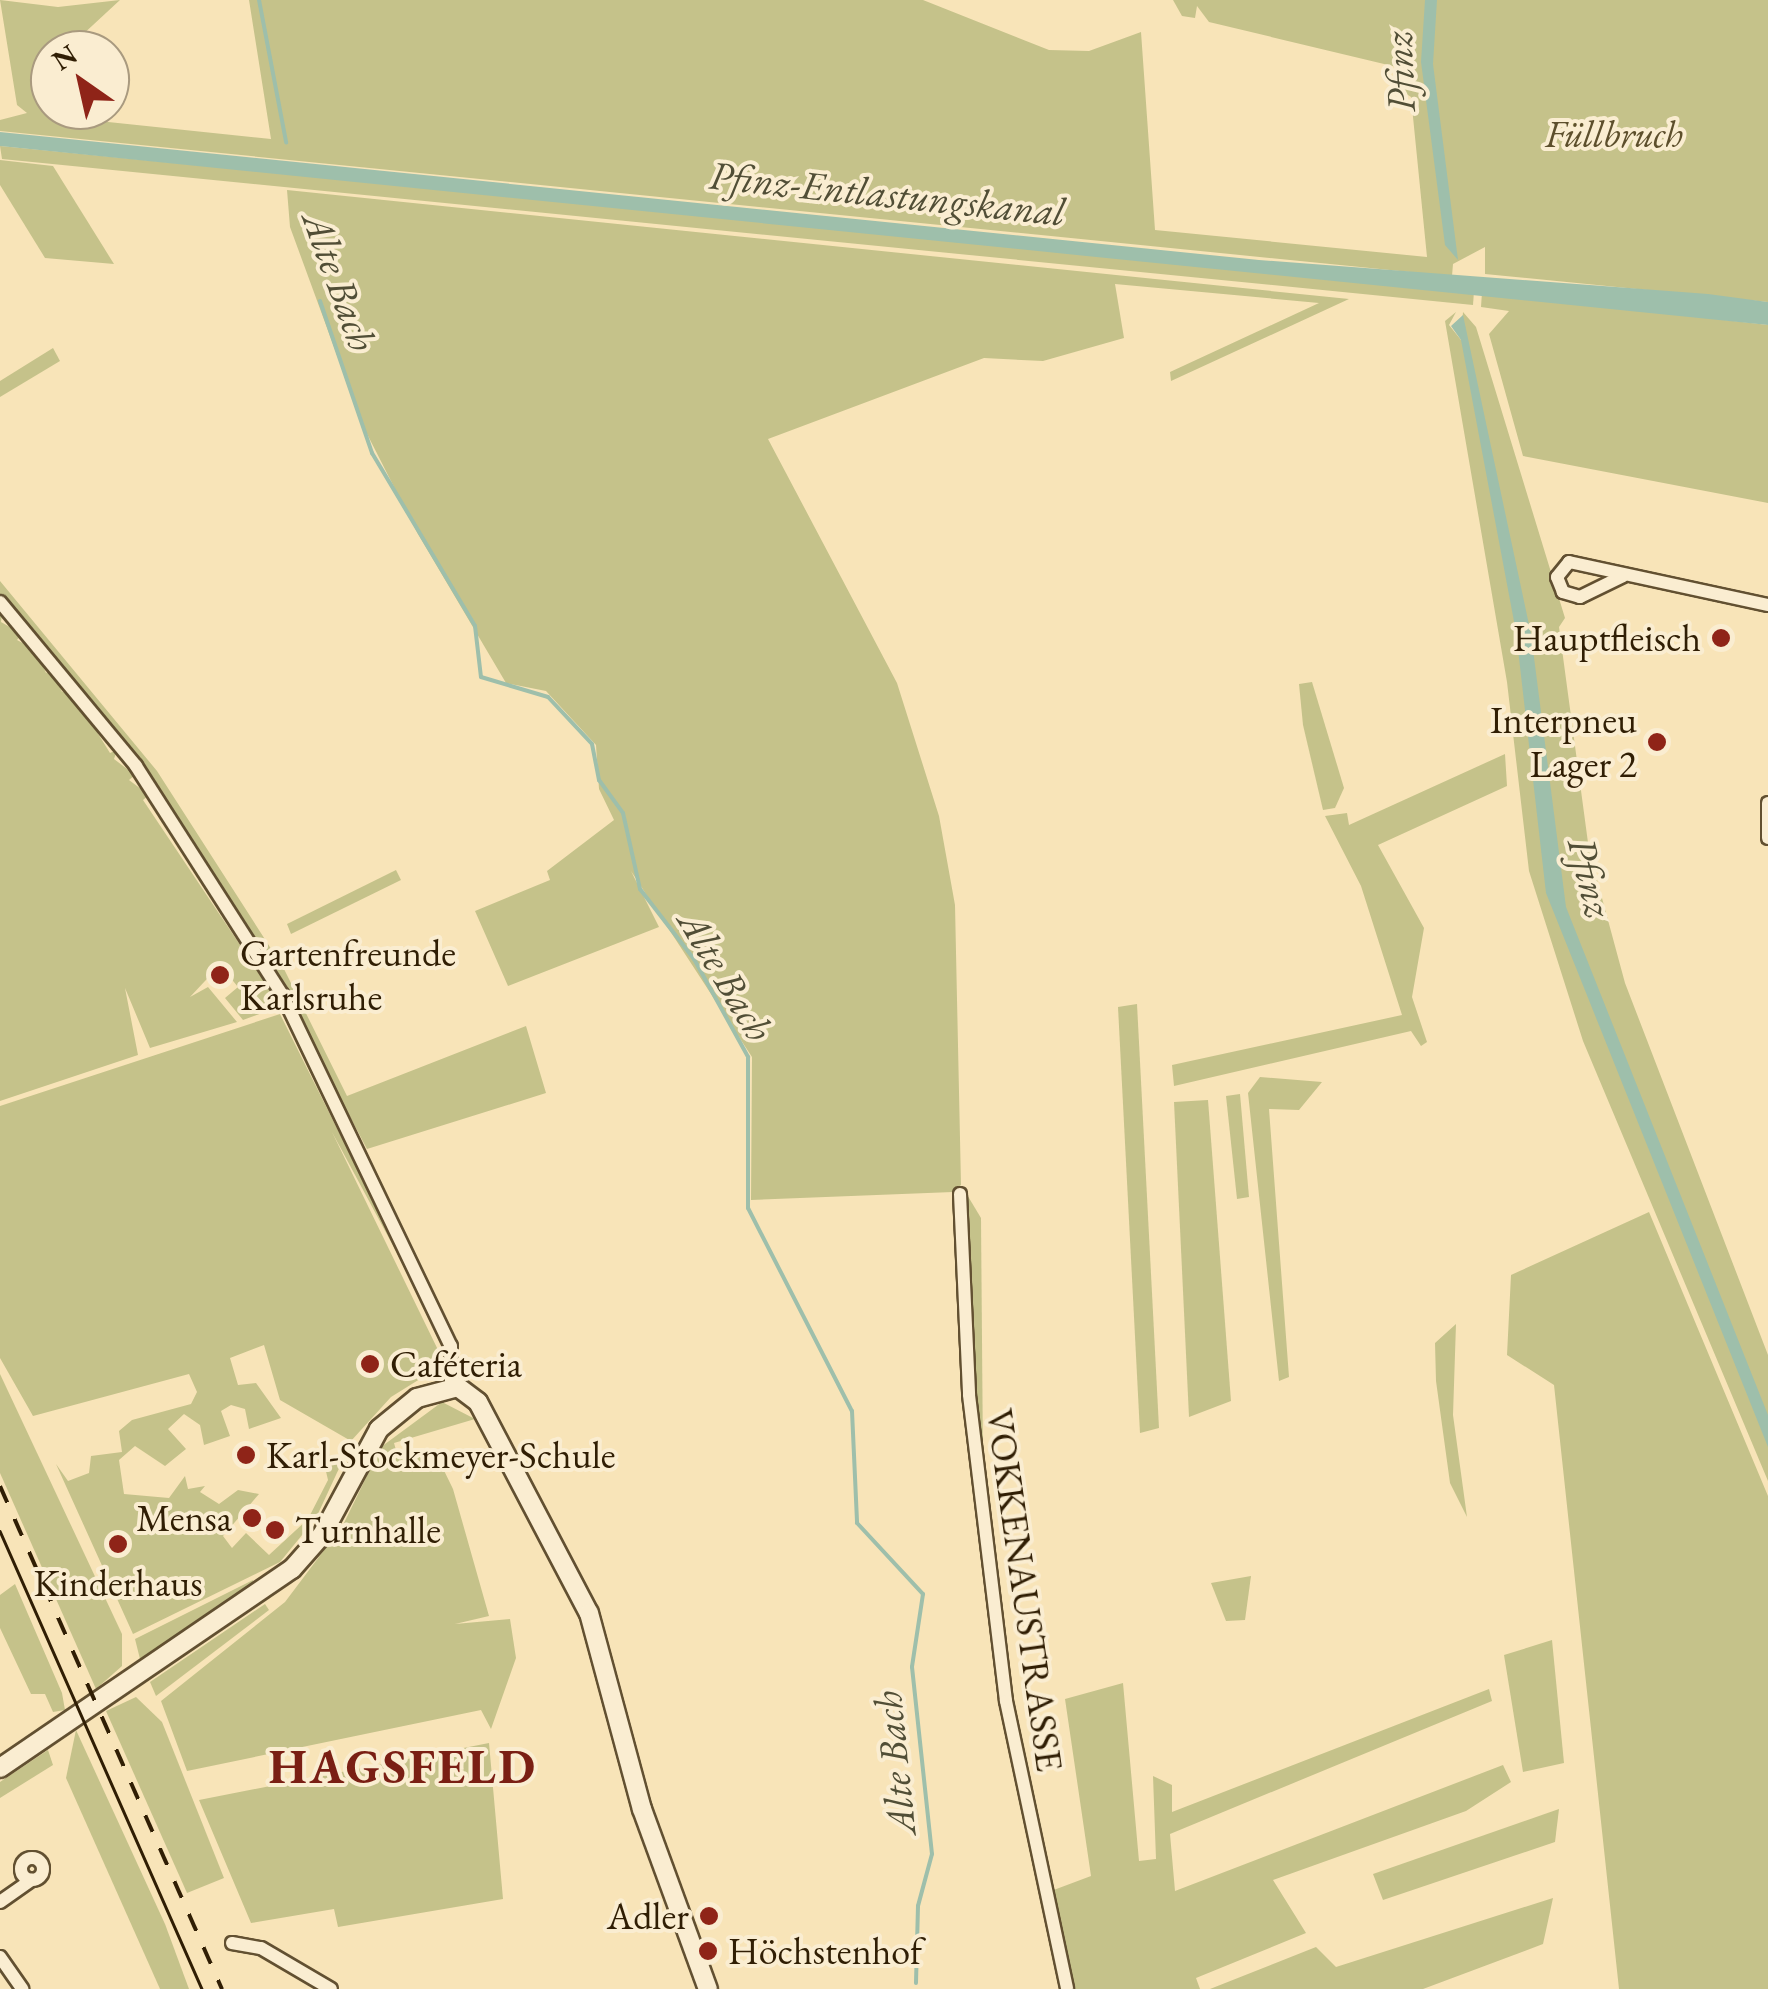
<!DOCTYPE html>
<html>
<head>
<meta charset="utf-8">
<style>
  body { margin:0 }
  #map { position:relative; width:1768px; height:1989px; overflow:hidden; background:#f8e4b8; font-family:"EB Garamond",serif }
  div>[style] { position:absolute }
  .green>* { inset:0; background:#c5c28a }
  .water>* { inset:0; background:#9ebfab }
  .stream>* { height:4px; margin:-2px; padding:0 2px; transform-origin:2px; border-radius:2px; background:#9ebfab }
  .roads { filter:drop-shadow(2px 0 #625031) drop-shadow(-2px 0 #625031) drop-shadow(0 2px #625031) drop-shadow(0 -2px #625031) }
  .street>* { height:12px; margin:-6px; padding:0 6px; transform-origin:6px; border-radius:6px; background:#faedd1 }
  .street>.ring { margin:-6px; padding:0; box-sizing:content-box; background:none; border:12px solid #faedd1; border-radius:50% }
  .secondary>* { height:18px; margin:-9px; padding:0 9px; transform-origin:9px; border-radius:9px; background:#faedd1 }
  .tram>* { height:2.5px; margin:-1.25px; padding:0 1.25px; transform-origin:1.25px; border-radius:1.25px; background:#301e04 }
  .rail>* { height:4px; margin-top:-2px; transform-origin:0; background:repeating-linear-gradient(90deg,#301e04 0 18px,transparent 0 36px) }
  .dots>* { width:28px; height:28px; translate:-50% -50%; box-sizing:border-box; border:5px solid #faedd1; border-radius:50% }
  span { translate:-50% -50%; white-space:nowrap; text-align:center; line-height:1.15; -webkit-text-stroke:8px #faedd1; paint-order:stroke }
  .park-label { font-size:38px; color:#5d4f2c; font-style:italic }
  .poi-label { font-size:38px; color:#301e04 }
  .right { translate:-100% -50%; text-align:right }
  .left { translate:0 -50%; text-align:left }
  .street-label { font-size:38px; color:#301e04 }
  .water-label { font-size:40px; color:#514e36; font-style:italic }
  .district-label { font-size:48px; color:#7a1f14; font-weight:700; letter-spacing:2.5px }
  .north { position:absolute; left:30px; top:30px; width:100px; height:100px; box-sizing:border-box; background:#faedd1; border:2px solid #a99a7f; border-radius:50%; rotate:326deg; font-size:28px; font-weight:700; line-height:40px; text-align:center; color:#301e04 }
  .north::after { content:''; display:block; margin:auto; width:35px; height:45px; background:#8f2418; clip-path:polygon(50% 0,100% 100%,50% 72%,0 100%) }
</style>
</head>
<body>
<div id="map">
  <div class="green">
    <i style="clip-path:polygon(0 0,58px 7px,120px 0,66px 50px,50px 50px,51px 116px,271px 139px,249px 0,923px 0,1049px 50px,1089px 51px,1141px 32px,1155px 230px,1427px 257px,1411px 97px,1399px 89px,1405px 69px,1209px 22px,1197px 6px,1195px 18px,1182px 16px,1173px 0,1768px 0,1768px 302px,1485px 274px,1485px 247px,1453px 264px,1452px 276px,1430px 274px,0 131px,0 120px,27px 113px,17px 105px)"></i>
    <i style="clip-path:polygon(0 146px,1439px 286px,1474px 291px,1473px 305px,2px 159px)"></i>
    <i style="clip-path:polygon(0 160px,53px 166px,114px 264px,45px 258px,0 185px)"></i>
    <i style="clip-path:polygon(287px 190px,1349px 299px,1171px 381px,1170px 372px,1319px 303px,1115px 284px,1124px 338px,1043px 361px,984px 358px,768px 439px,897px 683px,939px 816px,955px 905px,961px 1185px,953px 1192px,751px 1200px,752px 1057px,631px 871px,659px 927px,508px 986px,475px 911px,550px 880px,547px 871px,614px 820px,599px 789px,596px 745px,546px 691px,506px 683px,418px 534px,363px 426px,290px 227px)"></i>
    <i style="clip-path:polygon(1482px 292px,1768px 325px,1768px 503px,1523px 456px,1489px 334px,1509px 311px,1481px 307px)"></i>
    <i style="clip-path:polygon(1456px 312px,1449px 325px,1461px 340px,1463px 312px,1476px 327px,1565px 618px,1559px 627px,1589px 850px,1625px 983px,1768px 1355px,1768px 1481px,1583px 1041px,1529px 871px,1507px 682px,1445px 321px)"></i>
    <i style="clip-path:polygon(53px 348px,60px 361px,0 397px,0 381px)"></i>
    <i style="clip-path:polygon(0 581px,157px 771px,284px 969px,347px 1096px,526px 1026px,546px 1093px,367px 1149px,261px 948px,141px 763px,0 594px)"></i>
    <i style="clip-path:polygon(2px 613px,1px 622px,22px 634px,17px 640px,36px 650px,46px 673px,53px 668px,62px 692px,69px 687px,110px 753px,117px 750px,114px 759px,135px 775px,129px 780px,149px 795px,143px 800px,281px 1006px,243px 1020px,225px 998px,238px 987px,220px 965px,190px 997px,208px 987px,237px 1022px,150px 1048px,125px 988px,138px 1055px,0 1101px,0 615px)"></i>
    <i style="clip-path:polygon(1312px 682px,1344px 788px,1335px 808px,1323px 810px,1303px 725px,1299px 684px)"></i>
    <i style="clip-path:polygon(1505px 754px,1507px 786px,1378px 845px,1424px 928px,1412px 997px,1427px 1042px,1421px 1046px,1411px 1031px,1174px 1086px,1172px 1065px,1402px 1015px,1361px 886px,1325px 816px,1347px 813px,1349px 825px)"></i>
    <i style="clip-path:polygon(396px 870px,401px 880px,291px 934px,287px 924px)"></i>
    <i style="clip-path:polygon(1137px 1004px,1159px 1428px,1140px 1433px,1118px 1007px)"></i>
    <i style="clip-path:polygon(280px 1014px,428px 1311px,332px 1132px,440px 1354px,436px 1369px,391px 1397px,351px 1441px,280px 1400px,264px 1345px,230px 1358px,238px 1385px,256px 1383px,281px 1418px,249px 1429px,245px 1409px,231px 1405px,221px 1411px,230px 1436px,204px 1445px,200px 1425px,184px 1414px,168px 1429px,186px 1449px,165px 1466px,135px 1446px,119px 1460px,124px 1494px,169px 1498px,185px 1476px,188px 1489px,205px 1486px,200px 1492px,219px 1504px,238px 1490px,259px 1494px,223px 1536px,232px 1548px,246px 1533px,269px 1555px,308px 1519px,328px 1480px,321px 1450px,342px 1462px,316px 1518px,280px 1562px,133px 1634px,56px 1464px,68px 1481px,89px 1473px,91px 1456px,122px 1452px,119px 1431px,132px 1420px,191px 1404px,197px 1392px,189px 1374px,33px 1416px,0 1358px,0 1106px)"></i>
    <i style="clip-path:polygon(1260px 1077px,1322px 1082px,1299px 1110px,1269px 1109px,1289px 1377px,1279px 1381px,1248px 1093px)"></i>
    <i style="clip-path:polygon(1240px 1094px,1249px 1197px,1237px 1199px,1226px 1096px)"></i>
    <i style="clip-path:polygon(1208px 1100px,1231px 1401px,1189px 1417px,1174px 1102px)"></i>
    <i style="clip-path:polygon(966px 1193px,981px 1218px,983px 1460px,974px 1379px)"></i>
    <i style="clip-path:polygon(1649px 1212px,1768px 1496px,1768px 1989px,1619px 1989px,1554px 1385px,1507px 1355px,1511px 1275px)"></i>
    <i style="clip-path:polygon(1456px 1324px,1453px 1415px,1467px 1517px,1450px 1483px,1436px 1381px,1435px 1343px)"></i>
    <i style="clip-path:polygon(0 1374px,122px 1634px,122px 1666px,96px 1689px,0 1473px)"></i>
    <i style="clip-path:polygon(442px 1402px,475px 1419px,394px 1443px,398px 1457px,434px 1450px,453px 1489px,489px 1616px,455px 1624px,510px 1619px,516px 1658px,491px 1729px,481px 1710px,187px 1771px,161px 1701px,285px 1602px,343px 1525px,381px 1447px)"></i>
    <i style="clip-path:polygon(1251px 1576px,1245px 1620px,1226px 1621px,1211px 1583px)"></i>
    <i style="clip-path:polygon(253px 1580px,252px 1585px,140px 1659px,135px 1639px)"></i>
    <i style="clip-path:polygon(15px 1584px,62px 1693px,65px 1710px,53px 1712px,45px 1694px,31px 1694px,0 1628px,0 1595px)"></i>
    <i style="clip-path:polygon(265px 1604px,269px 1610px,156px 1696px,150px 1682px)"></i>
    <i style="clip-path:polygon(1552px 1640px,1564px 1763px,1523px 1772px,1504px 1655px)"></i>
    <i style="clip-path:polygon(1123px 1683px,1139px 1861px,1156px 1859px,1153px 1776px,1172px 1785px,1172px 1812px,1489px 1689px,1492px 1701px,1170px 1834px,1175px 1891px,1503px 1765px,1511px 1782px,1466px 1811px,1273px 1880px,1306px 1933px,1196px 1978px,1200px 1989px,1071px 1989px,1051px 1891px,1091px 1876px,1065px 1699px)"></i>
    <i style="clip-path:polygon(136px 1697px,162px 1722px,224px 1878px,187px 1893px,106px 1711px)"></i>
    <i style="clip-path:polygon(76px 1730px,165px 1924px,189px 1989px,160px 1989px,66px 1778px)"></i>
    <i style="clip-path:polygon(489px 1743px,503px 1899px,338px 1927px,334px 1909px,251px 1923px,199px 1800px)"></i>
    <i style="clip-path:polygon(48px 1750px,53px 1765px,0 1798px,0 1782px)"></i>
    <i style="clip-path:polygon(1559px 1809px,1555px 1842px,1383px 1900px,1373px 1874px)"></i>
    <i style="clip-path:polygon(1553px 1898px,1543px 1944px,1423px 1989px,1210px 1989px,1316px 1947px,1336px 1967px)"></i>
  </div>
  <div class="water">
    <i style="clip-path:polygon(1425px 0,1437px 0,1433px 64px,1458px 260px,1445px 245px,1421px 62px)"></i>
    <i style="clip-path:polygon(0 132px,1259px 260px,1708px 294px,1768px 302px,1768px 325px,0 146px)"></i>
    <i style="clip-path:polygon(1463px 315px,1531px 634px,1566px 907px,1768px 1415px,1768px 1447px,1546px 893px,1516px 632px,1461px 340px,1451px 326px)"></i>
  </div>
  <div class="stream">
    <i style="left:259px;top:0;width:145px;rotate:79.2deg"></i>
    <i style="left:320px;top:301px;width:161px;rotate:71.1deg"></i>
    <i style="left:372px;top:453px;width:201px;rotate:59.2deg"></i>
    <i style="left:475px;top:626px;width:51px;rotate:83.3deg"></i>
    <i style="left:481px;top:677px;width:70px;rotate:16.6deg"></i>
    <i style="left:548px;top:697px;width:64px;rotate:46.9deg"></i>
    <i style="left:592px;top:744px;width:37px;rotate:79deg"></i>
    <i style="left:599px;top:780px;width:41px;rotate:54deg"></i>
    <i style="left:623px;top:813px;width:78px;rotate:77.4deg"></i>
    <i style="left:640px;top:889px;width:88px;rotate:52.4deg"></i>
    <i style="left:694px;top:959px;width:112px;rotate:61.1deg"></i>
    <i style="left:748px;top:1057px;width:151px;rotate:90deg"></i>
    <i style="left:748px;top:1208px;width:228px;rotate:62.9deg"></i>
    <i style="left:852px;top:1411px;width:112px;rotate:87.4deg"></i>
    <i style="left:857px;top:1523px;width:97px;rotate:47.1deg"></i>
    <i style="left:923px;top:1594px;width:74px;rotate:98.6deg"></i>
    <i style="left:912px;top:1667px;width:188px;rotate:83.9deg"></i>
    <i style="left:932px;top:1854px;width:54px;rotate:105.1deg"></i>
    <i style="left:918px;top:1906px;width:77px;rotate:91.5deg"></i>
  </div>
  <div class="roads">
    <div class="street">
      <i style="left:1623px;top:576px;width:48px;rotate:154deg"></i>
      <i style="left:1580px;top:597px;width:18px;rotate:-164deg"></i>
      <i style="left:1563px;top:592px;width:16px;rotate:-112deg"></i>
      <i style="left:1557px;top:577px;width:19px;rotate:-51deg"></i>
      <i style="left:1569px;top:562px;width:204px;rotate:12.2deg"></i>
      <i style="left:0;top:602px;width:213px;rotate:50.3deg"></i>
      <i style="left:136px;top:766px;width:271px;rotate:57.4deg"></i>
      <i style="left:282px;top:994px;width:390px;rotate:64.4deg"></i>
      <i style="left:451px;top:1346px;width:40px;rotate:90deg"></i>
      <i style="left:1768px;top:803px;width:35px;rotate:90deg"></i>
      <i style="left:960px;top:1194px;width:201px;rotate:87.4deg"></i>
      <i style="left:969px;top:1395px;width:308px;rotate:83.1deg"></i>
      <i style="left:1006px;top:1701px;width:294px;rotate:78deg"></i>
      <i class="ring" style="left:21px;top:1858px;width:10px;height:10px"></i>
      <i style="left:0;top:1902px;width:39px;rotate:-35deg"></i>
      <i style="left:232px;top:1943px;width:29px;rotate:10deg"></i>
      <i style="left:261px;top:1948px;width:81px;rotate:30.4deg"></i>
      <i style="left:0;top:1957px;width:39px;rotate:55deg"></i>
    </div>
    <div class="secondary">
      <i style="left:0;top:1768px;width:353px;rotate:-34.3deg"></i>
      <i style="left:292px;top:1569px;width:45px;rotate:-48.6deg"></i>
      <i style="left:322px;top:1535px;width:120px;rotate:-61.7deg"></i>
      <i style="left:379px;top:1429px;width:49px;rotate:-39.2deg"></i>
      <i style="left:417px;top:1398px;width:42px;rotate:-15deg"></i>
      <i style="left:458px;top:1387px;width:25px;rotate:37deg"></i>
      <i style="left:478px;top:1402px;width:238px;rotate:62.3deg"></i>
      <i style="left:589px;top:1613px;width:203px;rotate:74.9deg"></i>
      <i style="left:642px;top:1809px;width:192px;rotate:69.9deg"></i>
    </div>
  </div>
  <div class="tram">
    <i style="left:0;top:1531px;width:501px;rotate:66.2deg"></i>
  </div>
  <div class="rail">
    <i style="left:0;top:1486px;width:550px;rotate:66.19deg"></i>
  </div>
  <div class="dots">
    <i style="left:1721px;top:638px;background:#8f2418"></i>
    <i style="left:1657px;top:742px;background:#8f2418"></i>
    <i style="left:220px;top:975px;background:#8f2418"></i>
    <i style="left:370px;top:1364px;background:#8f2418"></i>
    <i style="left:246px;top:1455px;background:#8f2418"></i>
    <i style="left:252px;top:1518px;background:#8f2418"></i>
    <i style="left:275px;top:1530px;background:#8f2418"></i>
    <i style="left:118px;top:1544px;background:#8f2418"></i>
    <i style="left:709px;top:1916px;background:#8f2418"></i>
    <i style="left:708px;top:1951px;background:#8f2418"></i>
  </div>
  <div class="park-label">
    <span style="left:1614px;top:134px">Füllbruch</span>
  </div>
  <div class="poi-label">
    <span class="right" style="left:1701px;top:638px">Hauptfleisch</span>
    <span class="right" style="left:1637px;top:742px">Interpneu<br>Lager 2</span>
    <span class="left" style="left:240px;top:975px">Gartenfreunde<br>Karlsruhe</span>
    <span class="left" style="left:390px;top:1364px">Caféteria</span>
    <span class="left" style="left:266px;top:1455px">Karl-Stockmeyer-Schule</span>
    <span class="right" style="left:232px;top:1518px">Mensa</span>
    <span class="left" style="left:295px;top:1530px">Turnhalle</span>
    <span style="left:118px;top:1583px">Kinderhaus</span>
    <span class="right" style="left:689px;top:1916px">Adler</span>
    <span class="left" style="left:728px;top:1951px">Höchstenhof</span>
  </div>
  <div class="street-label">
    <span style="left:1025px;top:1590px;rotate:82deg">VOKKENAUSTRASSE</span>
  </div>
  <div class="water-label">
    <span style="left:1399px;top:72px;rotate:-93deg">Pfinz</span>
    <span style="left:887px;top:193px;rotate:6deg">Pfinz-Entlastungskanal</span>
    <span style="left:340px;top:281px;rotate:70deg">Alte Bach</span>
    <span style="left:1591px;top:877px;rotate:76deg">Pfinz</span>
    <span style="left:726px;top:975px;rotate:59deg">Alte Bach</span>
    <span style="left:894px;top:1763px;rotate:-96deg">Alte Bach</span>
  </div>
  <div class="district-label">
    <span style="left:403px;top:1767px">HAGSFELD</span>
  </div>
  <div class="north">N</div>
</div>
</body>
</html>
